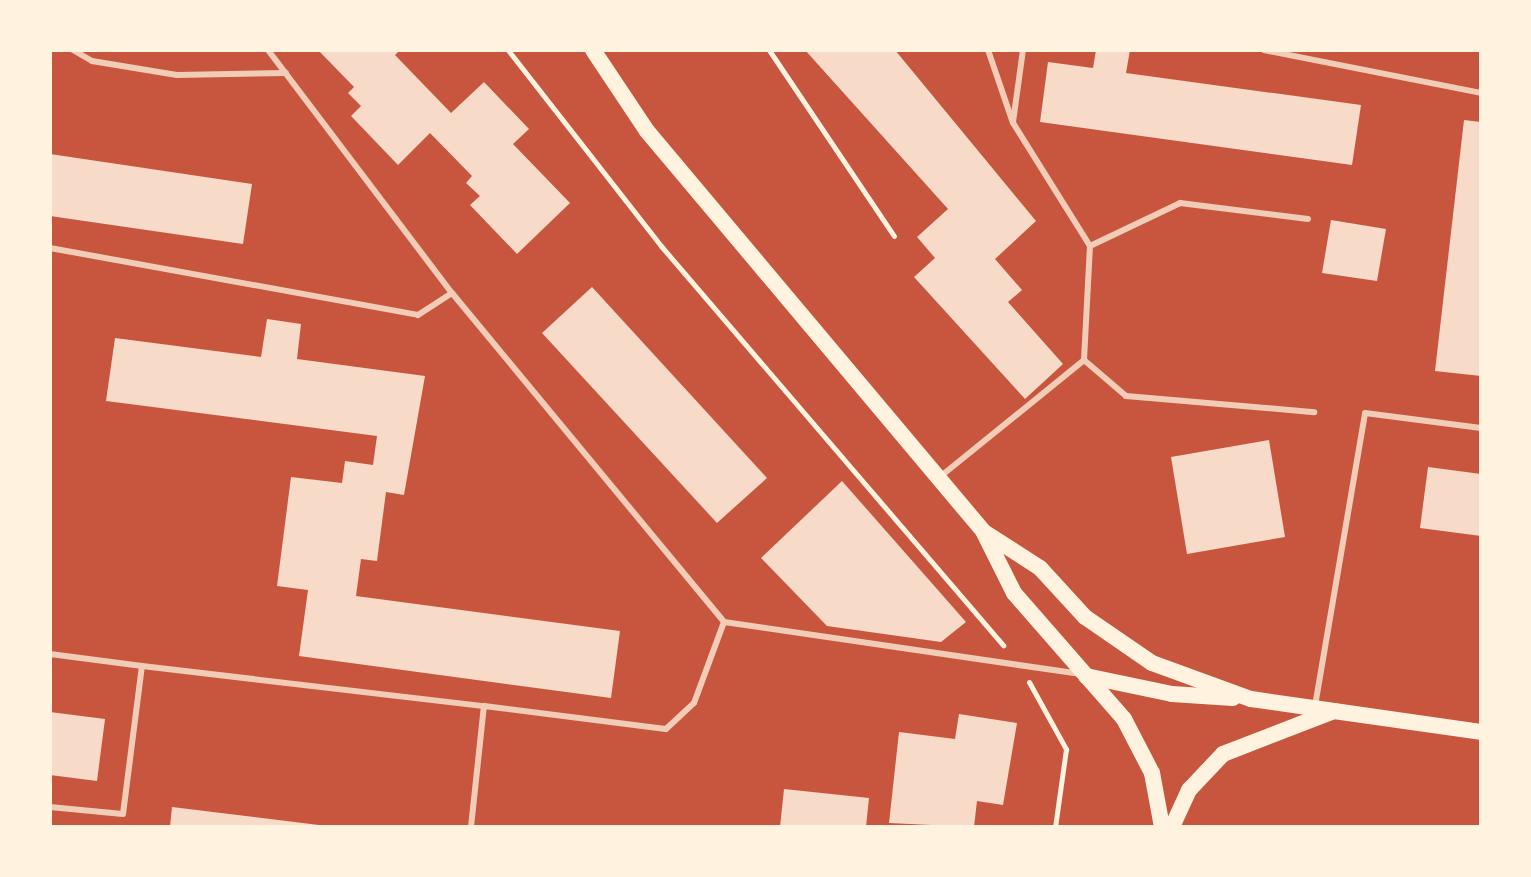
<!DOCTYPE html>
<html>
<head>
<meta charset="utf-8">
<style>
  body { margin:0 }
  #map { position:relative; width:1531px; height:877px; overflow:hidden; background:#c8553d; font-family:"IBM Plex Sans",sans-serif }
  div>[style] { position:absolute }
  .building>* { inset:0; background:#f7dbc8 }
  .path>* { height:5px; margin:-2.5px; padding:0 2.5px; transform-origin:2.5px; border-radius:2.5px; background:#fff3e0 }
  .service>* { height:6px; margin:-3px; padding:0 3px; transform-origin:3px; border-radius:3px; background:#f1ccb7 }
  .secondary>* { height:16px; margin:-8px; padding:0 8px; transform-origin:8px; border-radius:8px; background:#fff3e0 }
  span { translate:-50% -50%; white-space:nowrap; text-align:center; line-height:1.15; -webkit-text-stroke:6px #fff3e0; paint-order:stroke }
  .frame { position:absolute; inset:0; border:52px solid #fff3e0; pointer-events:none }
</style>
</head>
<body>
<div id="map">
  <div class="building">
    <i style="clip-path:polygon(318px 50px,400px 50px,395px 55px,451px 113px,484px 82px,529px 129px,513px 144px,570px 203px,517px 254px,470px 205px,480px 196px,466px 183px,472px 176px,430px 133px,398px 165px,351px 116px,361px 106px,348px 93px,354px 87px)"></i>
    <i style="clip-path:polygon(805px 50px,895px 50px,1036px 221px,995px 259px,1022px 290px,1008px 302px,1063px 364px,1025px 399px,914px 277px,935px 258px,917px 237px,948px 209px)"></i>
    <i style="clip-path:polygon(1096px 50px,1130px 50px,1126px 73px,1361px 105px,1352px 165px,1040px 122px,1048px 62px,1093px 68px)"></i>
    <i style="clip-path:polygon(1464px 120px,1481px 122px,1481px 376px,1435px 371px)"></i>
    <i style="clip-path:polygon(50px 154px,252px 184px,243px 244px,50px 216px)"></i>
    <i style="clip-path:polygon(1331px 220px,1386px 229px,1377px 281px,1322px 273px)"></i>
    <i style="clip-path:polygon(592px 287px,767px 478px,717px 523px,542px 333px)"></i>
    <i style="clip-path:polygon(267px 319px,301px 324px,297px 359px,425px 376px,404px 495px,386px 492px,377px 561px,361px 559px,356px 596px,620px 631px,611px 698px,299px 656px,308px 590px,277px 586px,291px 477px,342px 483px,345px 461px,373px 465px,377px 436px,106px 401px,115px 338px,261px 357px)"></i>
    <i style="clip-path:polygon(1269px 440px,1285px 537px,1187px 554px,1171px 457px)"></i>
    <i style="clip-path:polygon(1428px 467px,1481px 474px,1481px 536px,1420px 528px)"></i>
    <i style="clip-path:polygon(842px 481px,966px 622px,941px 642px,827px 626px,761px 558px)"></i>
    <i style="clip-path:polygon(50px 712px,105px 719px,97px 781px,50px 775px)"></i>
    <i style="clip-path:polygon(959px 714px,1017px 723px,1003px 805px,977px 801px,974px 827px,889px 823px,899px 732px,955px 739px)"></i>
    <i style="clip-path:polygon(784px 789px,869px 798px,866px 827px,780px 827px)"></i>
    <i style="clip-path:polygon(172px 807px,319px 825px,319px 827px,170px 827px)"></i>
  </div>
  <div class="path">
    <i style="left:508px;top:50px;width:249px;rotate:52deg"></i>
    <i style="left:661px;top:246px;width:526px;rotate:49.4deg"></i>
    <i style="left:769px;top:50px;width:224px;rotate:56.1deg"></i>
    <i style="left:1029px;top:682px;width:77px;rotate:61.1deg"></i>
    <i style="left:1066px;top:749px;width:79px;rotate:98deg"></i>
  </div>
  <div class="service">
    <i style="left:73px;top:50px;width:22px;rotate:30deg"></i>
    <i style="left:92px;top:61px;width:86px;rotate:9.4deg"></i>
    <i style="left:177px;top:75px;width:109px;rotate:-1.1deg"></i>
    <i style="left:268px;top:50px;width:305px;rotate:52.9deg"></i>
    <i style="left:452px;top:293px;width:427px;rotate:50.4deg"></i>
    <i style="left:724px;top:622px;width:359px;rotate:8.3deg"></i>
    <i style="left:1264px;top:50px;width:221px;rotate:11.2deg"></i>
    <i style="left:1013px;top:122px;width:73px;rotate:-82.1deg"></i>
    <i style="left:1090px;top:246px;width:100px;rotate:-25.5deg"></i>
    <i style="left:1180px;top:203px;width:129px;rotate:7.1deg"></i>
    <i style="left:50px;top:248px;width:374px;rotate:10.3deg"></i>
    <i style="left:418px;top:315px;width:40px;rotate:-32.9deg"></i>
    <i style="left:1084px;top:360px;width:55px;rotate:40.6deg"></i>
    <i style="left:1126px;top:396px;width:189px;rotate:4.9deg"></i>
    <i style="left:941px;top:476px;width:184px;rotate:-39deg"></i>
    <i style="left:1084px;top:360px;width:114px;rotate:-87deg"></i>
    <i style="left:1090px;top:246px;width:145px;rotate:-122deg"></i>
    <i style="left:1013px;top:123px;width:77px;rotate:-108.9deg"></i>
    <i style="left:50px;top:654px;width:93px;rotate:7.4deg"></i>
    <i style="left:1315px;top:706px;width:297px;rotate:-80.3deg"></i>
    <i style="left:1365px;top:413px;width:117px;rotate:7.4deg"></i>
    <i style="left:50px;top:807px;width:73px;rotate:5.5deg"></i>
    <i style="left:123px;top:814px;width:149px;rotate:-82.7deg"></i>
    <i style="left:142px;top:666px;width:344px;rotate:6.7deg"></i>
    <i style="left:471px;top:827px;width:122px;rotate:-83.9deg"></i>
    <i style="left:484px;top:706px;width:183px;rotate:7.2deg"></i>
    <i style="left:666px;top:729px;width:38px;rotate:-43deg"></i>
    <i style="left:694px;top:703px;width:86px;rotate:-69.7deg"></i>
  </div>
  <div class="secondary">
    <i style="left:593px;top:50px;width:97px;rotate:56.3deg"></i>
    <i style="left:647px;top:131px;width:524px;rotate:49.96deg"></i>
    <i style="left:984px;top:532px;width:67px;rotate:32.7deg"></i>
    <i style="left:1040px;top:568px;width:67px;rotate:47.4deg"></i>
    <i style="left:1085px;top:617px;width:81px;rotate:34.5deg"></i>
    <i style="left:1152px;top:663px;width:105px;rotate:20deg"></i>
    <i style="left:1251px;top:699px;width:84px;rotate:8.2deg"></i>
    <i style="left:984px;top:533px;width:67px;rotate:63.4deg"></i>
    <i style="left:1014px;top:593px;width:167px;rotate:48.9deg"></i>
    <i style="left:1124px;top:719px;width:61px;rotate:62.6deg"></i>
    <i style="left:1152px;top:773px;width:55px;rotate:79.5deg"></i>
    <i style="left:1086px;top:676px;width:88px;rotate:11.8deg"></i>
    <i style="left:1172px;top:694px;width:61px;rotate:3.8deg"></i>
    <i style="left:1172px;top:827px;width:41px;rotate:-65.3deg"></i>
    <i style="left:1189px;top:790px;width:50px;rotate:-46.6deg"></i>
    <i style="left:1223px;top:754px;width:119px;rotate:-21.2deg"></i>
    <i style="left:1334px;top:711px;width:148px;rotate:8.1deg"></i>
  </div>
  <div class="frame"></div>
</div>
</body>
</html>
